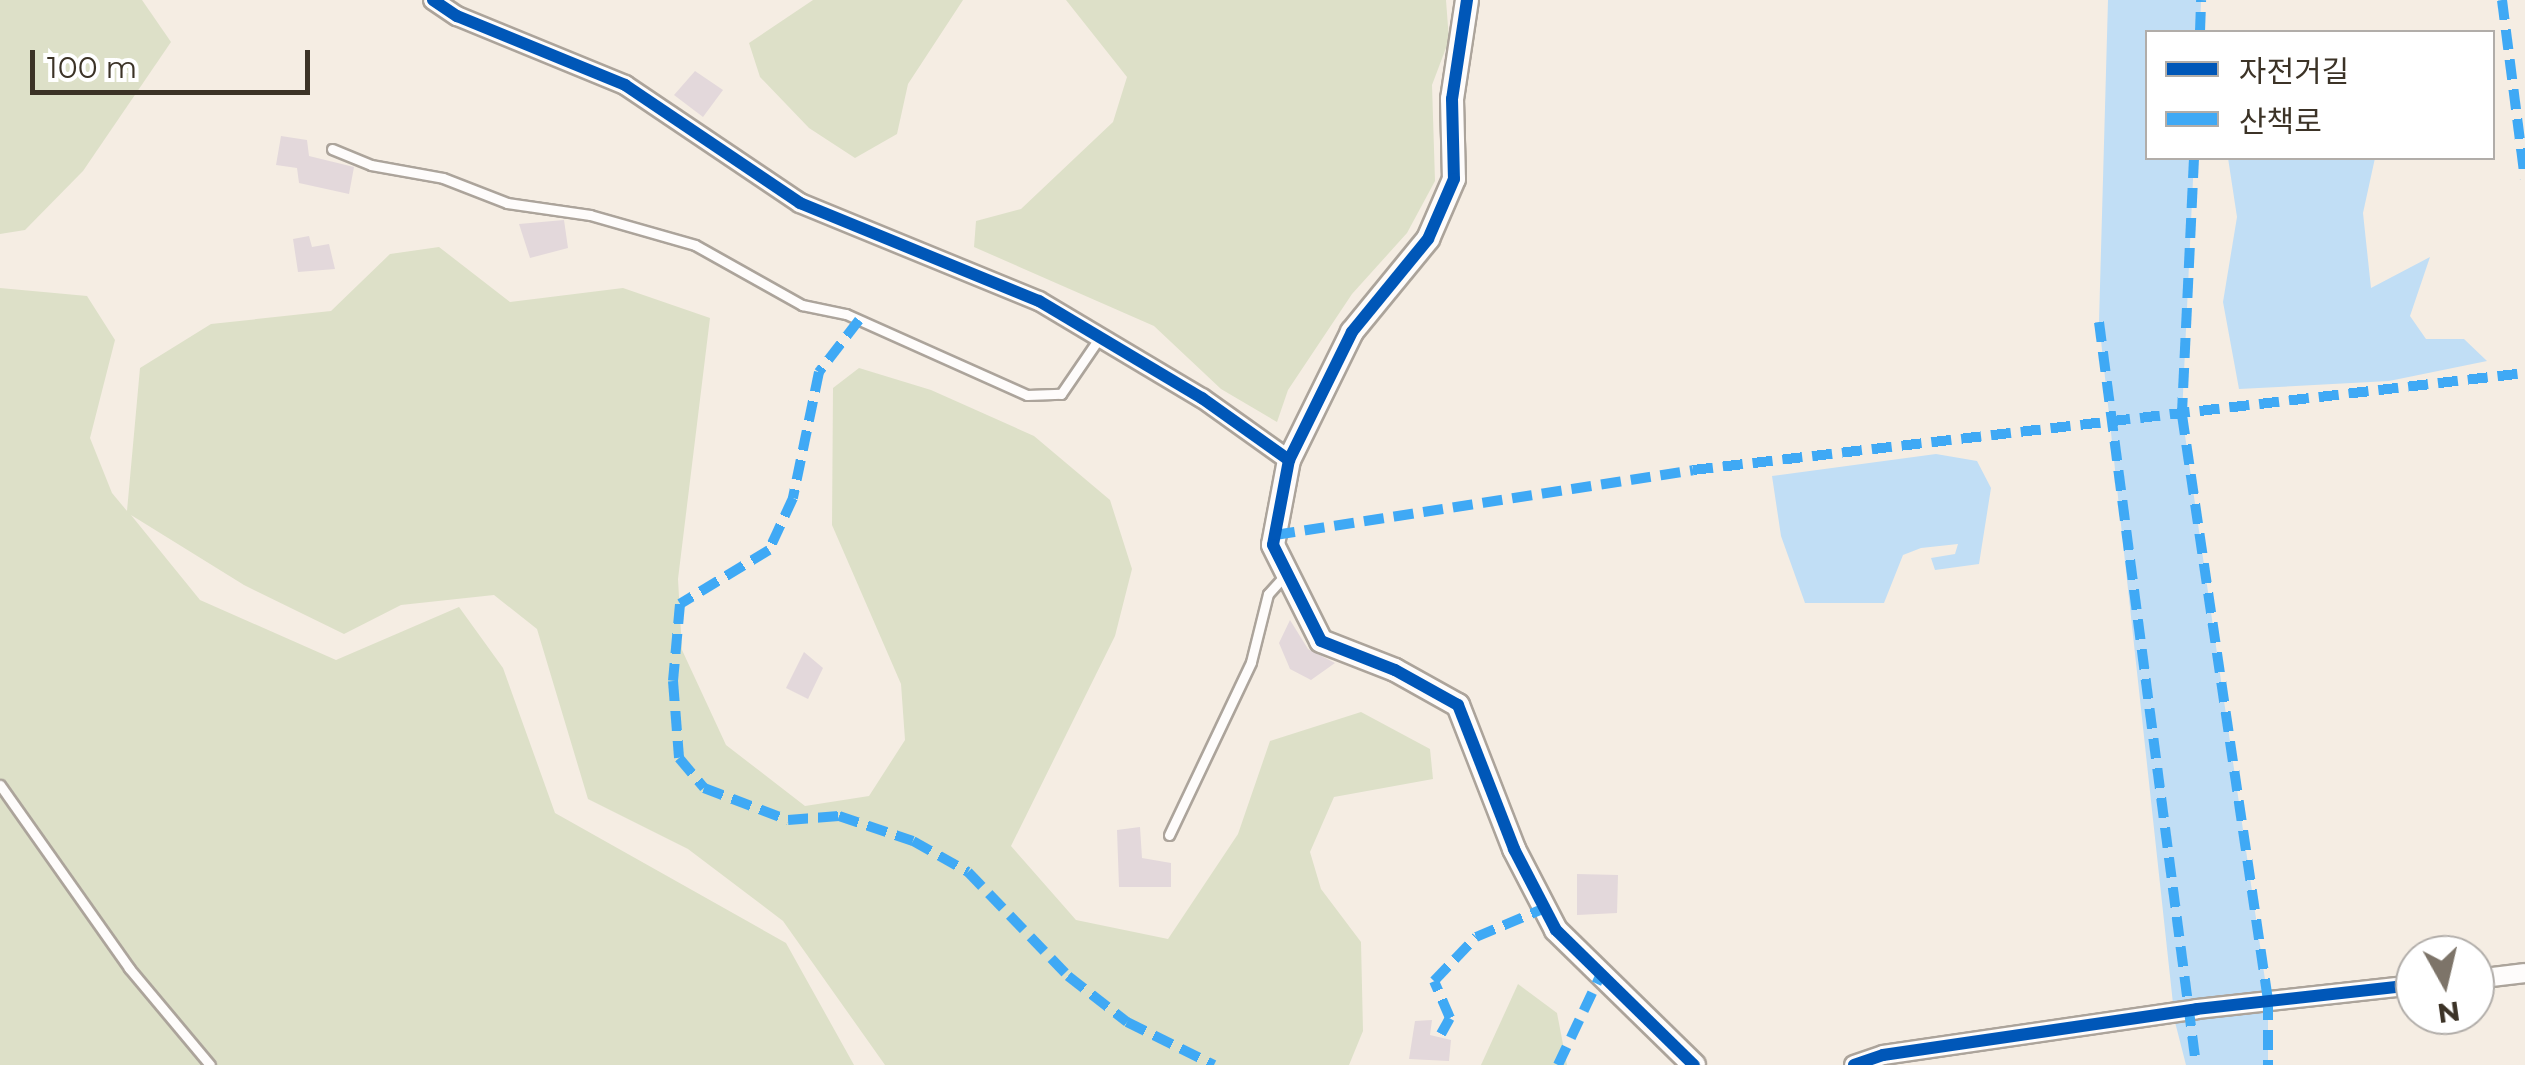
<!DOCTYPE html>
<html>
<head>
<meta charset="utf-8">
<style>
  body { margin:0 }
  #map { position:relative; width:2525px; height:1065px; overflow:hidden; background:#f5ede3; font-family:Montserrat,"Noto Sans KR",sans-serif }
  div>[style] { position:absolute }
  .green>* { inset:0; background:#dde0c8 }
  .water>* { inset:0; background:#c1def5 }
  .building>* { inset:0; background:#e3d8db }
  .roads { filter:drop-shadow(2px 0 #aca49b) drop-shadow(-2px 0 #aca49b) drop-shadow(0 2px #aca49b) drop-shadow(0 -2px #aca49b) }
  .service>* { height:9px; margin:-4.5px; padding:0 4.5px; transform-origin:4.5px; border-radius:4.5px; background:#fefcfb }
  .minor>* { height:18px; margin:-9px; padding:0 9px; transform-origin:9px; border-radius:9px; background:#fefcfb }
  .tertiary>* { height:22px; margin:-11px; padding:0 11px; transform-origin:11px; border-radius:11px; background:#fefcfb }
  .quiet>* { height:10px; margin-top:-5px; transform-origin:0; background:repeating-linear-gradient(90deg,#3fa9f5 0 20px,transparent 0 30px) }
  .cycleway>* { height:12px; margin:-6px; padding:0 6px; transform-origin:6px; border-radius:6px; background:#0057b8 }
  span { translate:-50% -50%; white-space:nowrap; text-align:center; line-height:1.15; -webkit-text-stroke:8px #fff; paint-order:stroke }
  .legend { position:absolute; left:2145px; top:30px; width:350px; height:130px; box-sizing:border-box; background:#fff; border:2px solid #b1ada9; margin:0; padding:12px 18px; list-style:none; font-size:30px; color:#3c3327 }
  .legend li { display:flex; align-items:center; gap:20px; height:50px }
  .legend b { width:50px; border:2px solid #b1ada9 }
  .north { position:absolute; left:2395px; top:935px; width:100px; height:100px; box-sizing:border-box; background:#fff; border:2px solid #b1ada9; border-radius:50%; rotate:172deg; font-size:28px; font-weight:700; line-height:40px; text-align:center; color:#3c3327 }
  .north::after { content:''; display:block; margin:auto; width:35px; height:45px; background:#7d7469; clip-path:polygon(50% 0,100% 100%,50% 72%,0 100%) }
  .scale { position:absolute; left:30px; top:50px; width:280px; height:45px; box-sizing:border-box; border:5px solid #3c3327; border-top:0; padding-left:12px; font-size:30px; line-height:35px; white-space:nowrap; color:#3c3327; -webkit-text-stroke:8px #fff; paint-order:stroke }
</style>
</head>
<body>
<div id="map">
  <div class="green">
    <i style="clip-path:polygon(0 0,142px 0,171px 42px,83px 171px,25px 230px,0 234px)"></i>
    <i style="clip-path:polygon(813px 0,963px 0,908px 84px,897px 134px,855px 158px,809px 128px,760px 77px,749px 43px)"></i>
    <i style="clip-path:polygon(1066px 0,1446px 0,1449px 40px,1432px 85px,1435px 181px,1407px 233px,1352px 294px,1288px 390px,1277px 422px,1221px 389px,1154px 326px,974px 247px,976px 221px,1021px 209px,1113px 122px,1127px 77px)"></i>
    <i style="clip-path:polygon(439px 247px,510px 302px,623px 288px,710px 318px,678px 579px,682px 650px,726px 745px,805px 806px,869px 796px,905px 740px,901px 684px,832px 525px,833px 388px,859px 368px,931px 390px,1034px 436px,1110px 500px,1132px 569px,1115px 636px,1011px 846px,1076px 920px,1168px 939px,1238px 834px,1270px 741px,1361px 712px,1430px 749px,1433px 779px,1334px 797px,1310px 852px,1321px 889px,1361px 942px,1363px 1031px,1349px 1065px,885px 1065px,783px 921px,688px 849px,588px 799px,537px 629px,494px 595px,401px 605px,344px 634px,244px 585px,131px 515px,200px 600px,336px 660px,459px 607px,503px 668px,555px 813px,786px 943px,854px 1065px,0 1065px,0 288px,87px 296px,115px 340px,90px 438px,112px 493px,127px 511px,140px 368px,211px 324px,331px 311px,390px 254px)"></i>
    <i style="clip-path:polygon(1518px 984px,1557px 1013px,1567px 1065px,1481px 1065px)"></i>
  </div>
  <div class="water">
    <i style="clip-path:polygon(2108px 0,2201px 0,2200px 32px,2148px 32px,2148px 158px,2194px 158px,2182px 415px,2268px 1000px,2268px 1065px,2186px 1065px,2175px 1022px,2099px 322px)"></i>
    <i style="clip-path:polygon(2228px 158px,2375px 158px,2363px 213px,2371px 288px,2430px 257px,2410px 316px,2426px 339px,2464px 339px,2487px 361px,2389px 381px,2239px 389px,2223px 302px,2237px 217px)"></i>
    <i style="clip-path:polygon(1936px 454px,1977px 461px,1991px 488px,1979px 564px,1935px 570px,1931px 558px,1955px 554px,1958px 544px,1921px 548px,1903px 555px,1884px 603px,1805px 603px,1781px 536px,1772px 476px)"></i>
  </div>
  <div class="building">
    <i style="clip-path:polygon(695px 71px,723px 90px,703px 117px,674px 95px)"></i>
    <i style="clip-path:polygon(281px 136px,307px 140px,309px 156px,354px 167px,349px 194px,299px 183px,297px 168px,276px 165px)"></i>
    <i style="clip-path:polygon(564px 220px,568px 248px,530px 258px,519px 224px)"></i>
    <i style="clip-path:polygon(309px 236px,312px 247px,329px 244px,335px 269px,298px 272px,293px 239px)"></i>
    <i style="clip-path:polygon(1290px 620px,1308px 649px,1335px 663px,1311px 680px,1290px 669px,1279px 643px)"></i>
    <i style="clip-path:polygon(804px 652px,823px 668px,808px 699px,786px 688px)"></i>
    <i style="clip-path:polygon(1140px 827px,1142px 858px,1171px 863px,1171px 887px,1119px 887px,1117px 830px)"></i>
    <i style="clip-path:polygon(1577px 874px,1618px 875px,1617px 913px,1577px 915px)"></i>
    <i style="clip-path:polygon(1432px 1020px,1430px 1035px,1451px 1040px,1449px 1061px,1409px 1059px,1415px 1021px)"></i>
  </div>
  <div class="roads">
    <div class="service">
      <i style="left:332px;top:149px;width:42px;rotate:22.3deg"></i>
      <i style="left:371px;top:165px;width:73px;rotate:10.2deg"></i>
      <i style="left:443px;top:178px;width:69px;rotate:21.3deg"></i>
      <i style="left:507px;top:203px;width:84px;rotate:8.2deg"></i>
      <i style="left:590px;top:215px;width:109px;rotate:15.9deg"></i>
      <i style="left:695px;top:245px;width:123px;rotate:29.3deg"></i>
      <i style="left:802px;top:305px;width:45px;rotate:11.6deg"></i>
      <i style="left:846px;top:314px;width:198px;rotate:24.1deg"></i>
      <i style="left:1027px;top:395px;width:34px;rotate:-2deg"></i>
      <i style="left:1061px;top:394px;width:69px;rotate:-55.6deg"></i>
      <i style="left:0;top:785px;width:224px;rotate:54.8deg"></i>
      <i style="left:129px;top:968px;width:126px;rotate:50.1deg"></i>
      <i style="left:1169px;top:835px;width:191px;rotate:-64.6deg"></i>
      <i style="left:1251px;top:662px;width:70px;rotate:-76deg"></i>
      <i style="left:1268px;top:594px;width:25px;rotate:-48deg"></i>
    </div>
    <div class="minor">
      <i style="left:433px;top:0;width:29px;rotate:34deg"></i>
      <i style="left:457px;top:16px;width:182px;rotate:22.3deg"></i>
      <i style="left:625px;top:85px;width:211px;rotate:34deg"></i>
      <i style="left:800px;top:203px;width:258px;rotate:22.3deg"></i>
      <i style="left:1039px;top:301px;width:190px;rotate:30.8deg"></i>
      <i style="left:1202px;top:398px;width:107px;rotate:35.5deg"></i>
      <i style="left:2475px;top:979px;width:50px;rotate:-6.8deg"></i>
      <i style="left:1854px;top:1065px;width:31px;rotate:-19deg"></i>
      <i style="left:1883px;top:1055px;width:317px;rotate:-8.3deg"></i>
      <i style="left:2197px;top:1009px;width:219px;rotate:-6.3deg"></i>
    </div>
    <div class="tertiary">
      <i style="left:1467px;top:0;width:100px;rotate:98.6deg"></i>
      <i style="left:1452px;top:99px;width:80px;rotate:88.6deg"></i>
      <i style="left:1454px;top:179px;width:65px;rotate:113.4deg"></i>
      <i style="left:1428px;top:239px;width:120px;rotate:129.3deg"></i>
      <i style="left:1352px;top:332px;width:143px;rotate:116.2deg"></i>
      <i style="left:1289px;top:460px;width:86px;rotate:100.7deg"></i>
      <i style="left:1273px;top:545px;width:107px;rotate:63.4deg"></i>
      <i style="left:1321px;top:641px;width:79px;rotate:21.4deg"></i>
      <i style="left:1395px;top:670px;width:72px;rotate:29.1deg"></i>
      <i style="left:1458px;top:705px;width:155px;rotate:68.7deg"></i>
      <i style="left:1514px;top:849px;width:91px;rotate:62.6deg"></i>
      <i style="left:1556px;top:930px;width:193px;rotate:44.4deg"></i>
    </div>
  </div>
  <div class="quiet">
    <i style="left:2502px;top:0;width:180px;rotate:82.7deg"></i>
    <i style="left:2200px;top:32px;width:32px;rotate:-88deg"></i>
    <i style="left:2194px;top:158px;width:257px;rotate:92.7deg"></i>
    <i style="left:2182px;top:415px;width:591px;rotate:81.64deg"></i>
    <i style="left:2268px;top:1000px;width:65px;rotate:90deg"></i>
    <i style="left:859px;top:320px;width:66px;rotate:127.6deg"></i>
    <i style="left:819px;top:372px;width:129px;rotate:101.7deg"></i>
    <i style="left:793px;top:498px;width:57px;rotate:114.8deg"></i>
    <i style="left:769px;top:550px;width:104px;rotate:148.8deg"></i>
    <i style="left:680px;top:604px;width:77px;rotate:95.2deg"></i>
    <i style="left:673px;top:681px;width:77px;rotate:85.5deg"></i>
    <i style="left:679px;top:758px;width:39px;rotate:50deg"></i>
    <i style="left:704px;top:788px;width:90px;rotate:20.9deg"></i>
    <i style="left:788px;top:820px;width:51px;rotate:-4.5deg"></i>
    <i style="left:839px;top:816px;width:78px;rotate:18.7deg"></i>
    <i style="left:913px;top:841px;width:63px;rotate:29.4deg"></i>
    <i style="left:968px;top:872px;width:144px;rotate:46.1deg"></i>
    <i style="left:1068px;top:976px;width:75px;rotate:37.9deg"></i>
    <i style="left:1127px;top:1022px;width:97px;rotate:26.3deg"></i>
    <i style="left:2099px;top:322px;width:749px;rotate:82.56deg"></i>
    <i style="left:1275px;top:535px;width:423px;rotate:-8.8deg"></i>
    <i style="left:1693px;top:470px;width:838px;rotate:-6.65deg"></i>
    <i style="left:1441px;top:1034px;width:18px;rotate:-61deg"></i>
    <i style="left:1450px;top:1018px;width:40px;rotate:-113.4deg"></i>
    <i style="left:1434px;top:981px;width:61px;rotate:-46.3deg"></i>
    <i style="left:1476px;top:937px;width:75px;rotate:-22.8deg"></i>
    <i style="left:1558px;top:1065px;width:105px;rotate:-64.7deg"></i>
  </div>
  <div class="cycleway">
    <i style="left:433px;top:0;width:29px;rotate:34deg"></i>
    <i style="left:457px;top:16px;width:182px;rotate:22.3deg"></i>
    <i style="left:625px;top:85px;width:211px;rotate:34deg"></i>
    <i style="left:800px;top:203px;width:258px;rotate:22.3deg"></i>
    <i style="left:1039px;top:301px;width:190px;rotate:30.8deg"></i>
    <i style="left:1202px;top:398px;width:107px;rotate:35.5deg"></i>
    <i style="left:1467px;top:0;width:100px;rotate:98.6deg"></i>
    <i style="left:1452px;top:99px;width:80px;rotate:88.6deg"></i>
    <i style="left:1454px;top:179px;width:65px;rotate:113.4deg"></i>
    <i style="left:1428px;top:239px;width:120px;rotate:129.3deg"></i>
    <i style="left:1352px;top:332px;width:143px;rotate:116.2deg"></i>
    <i style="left:1289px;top:460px;width:86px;rotate:100.7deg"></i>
    <i style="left:1273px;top:545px;width:107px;rotate:63.4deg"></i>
    <i style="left:1321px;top:641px;width:79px;rotate:21.4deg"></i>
    <i style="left:1395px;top:670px;width:72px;rotate:29.1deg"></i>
    <i style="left:1458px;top:705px;width:155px;rotate:68.7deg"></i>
    <i style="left:1514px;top:849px;width:91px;rotate:62.6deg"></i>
    <i style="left:1556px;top:930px;width:193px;rotate:44.4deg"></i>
    <i style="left:1854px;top:1065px;width:31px;rotate:-19deg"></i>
    <i style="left:1883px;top:1055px;width:317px;rotate:-8.3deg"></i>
    <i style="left:2197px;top:1009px;width:219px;rotate:-6.3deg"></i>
  </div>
  <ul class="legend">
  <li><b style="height:12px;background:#0057b8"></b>자전거길</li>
  <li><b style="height:12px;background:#3fa9f5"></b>산책로</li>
  </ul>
  <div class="north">N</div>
  <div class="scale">100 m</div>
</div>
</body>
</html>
